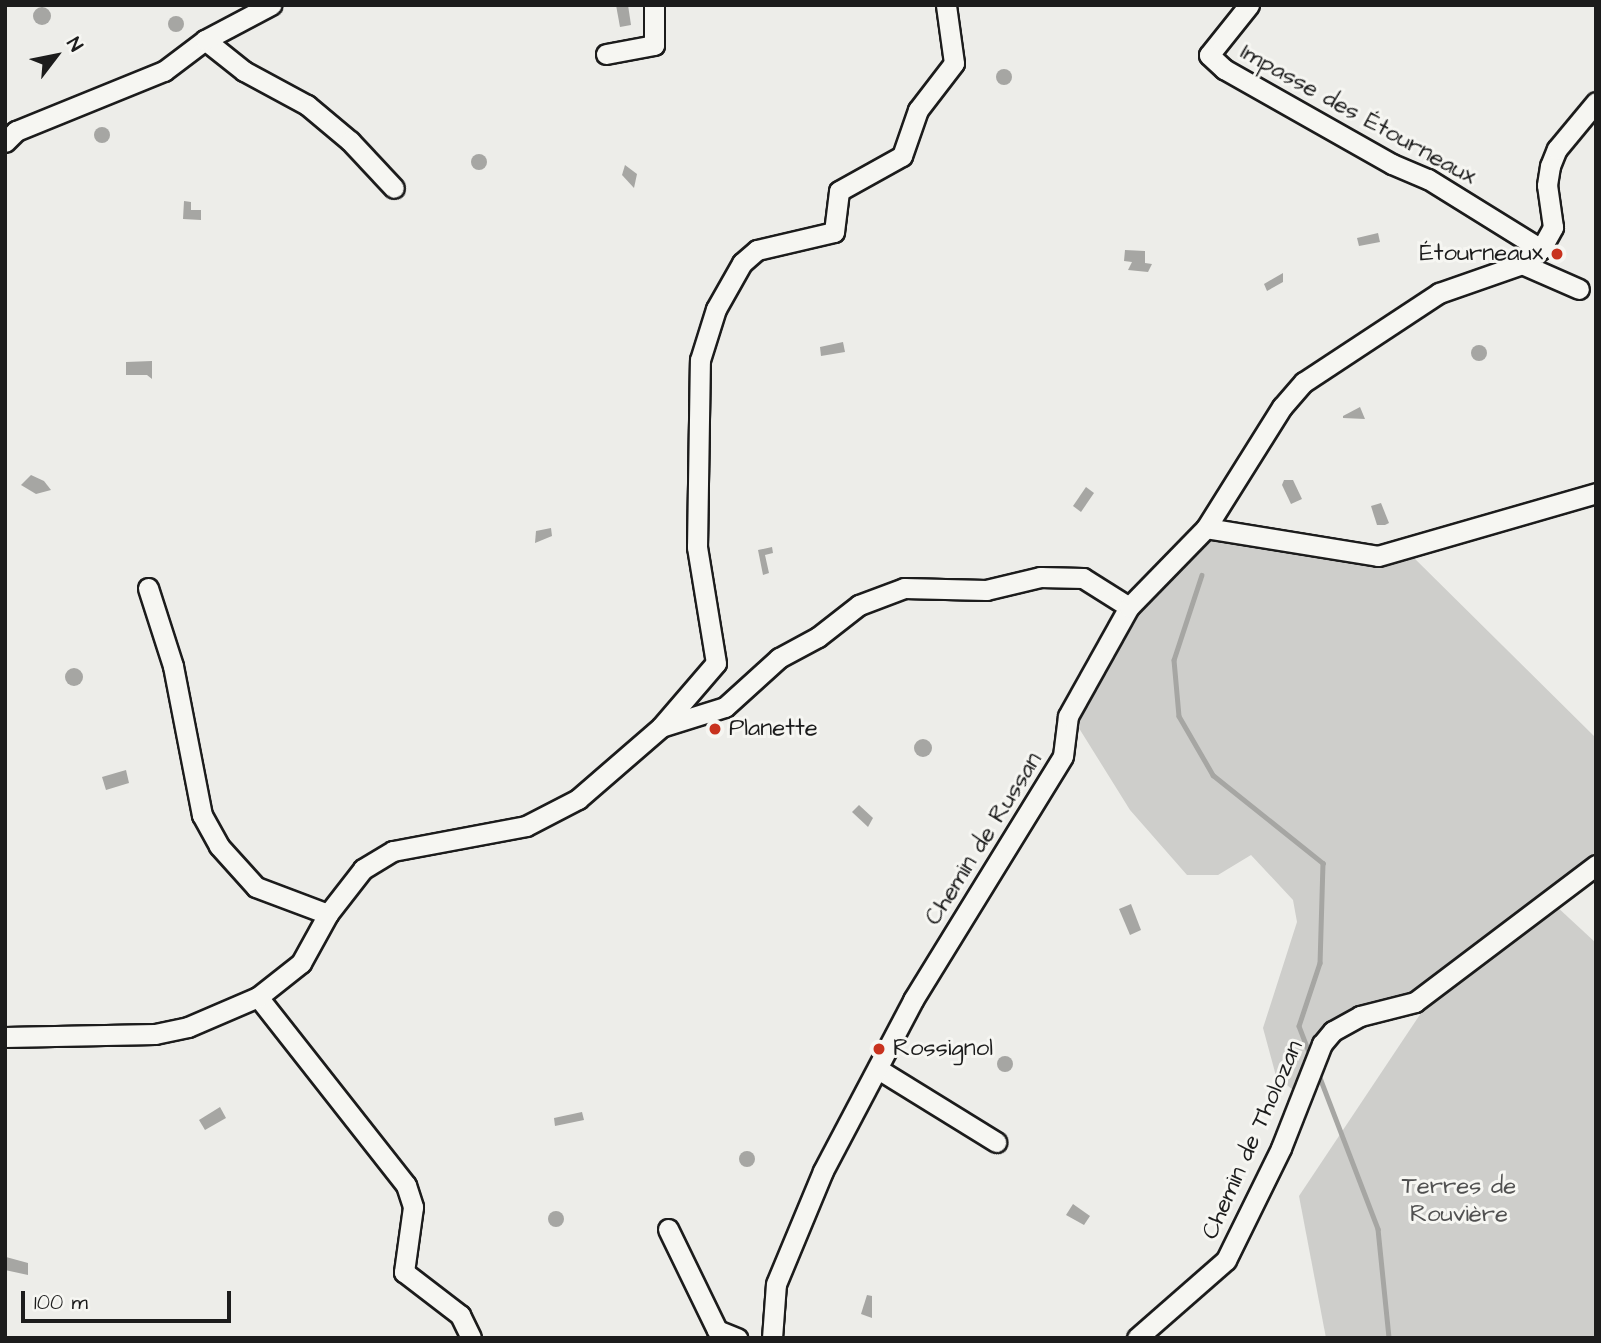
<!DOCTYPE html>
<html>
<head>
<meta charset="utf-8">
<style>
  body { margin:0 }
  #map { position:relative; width:1601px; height:1343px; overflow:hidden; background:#edede9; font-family:"Architects Daughter",sans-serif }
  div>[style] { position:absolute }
  .green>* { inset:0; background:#cececb }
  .water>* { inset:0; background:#a6a6a3 }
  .round { border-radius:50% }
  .stream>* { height:4.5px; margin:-2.25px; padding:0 2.25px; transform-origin:2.25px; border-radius:2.25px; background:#a6a6a3 }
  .roads { filter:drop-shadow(2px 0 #1c1c1c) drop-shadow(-2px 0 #1c1c1c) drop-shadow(0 2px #1c1c1c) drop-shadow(0 -2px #1c1c1c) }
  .minor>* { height:19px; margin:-9.5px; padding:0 9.5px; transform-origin:9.5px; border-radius:9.5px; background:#f6f6f2 }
  .dots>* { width:19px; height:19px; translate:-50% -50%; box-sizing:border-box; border:4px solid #f6f6f2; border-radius:50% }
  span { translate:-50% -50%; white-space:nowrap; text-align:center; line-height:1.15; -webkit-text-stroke:6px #f6f6f2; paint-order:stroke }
  .street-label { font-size:24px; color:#1c1c1c }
  .poi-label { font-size:24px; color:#1c1c1c }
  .right { translate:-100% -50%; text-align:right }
  .left { translate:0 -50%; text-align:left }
  .park-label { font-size:24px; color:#515151 }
  .frame { position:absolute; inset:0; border:7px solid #1c1c1c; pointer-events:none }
  .north { position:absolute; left:21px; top:21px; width:70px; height:70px; -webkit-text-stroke:5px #f6f6f2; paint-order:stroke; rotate:58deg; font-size:19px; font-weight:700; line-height:28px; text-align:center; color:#1c1c1c }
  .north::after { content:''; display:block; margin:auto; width:24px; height:32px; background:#1c1c1c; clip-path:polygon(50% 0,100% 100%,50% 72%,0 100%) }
  .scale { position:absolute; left:21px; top:1291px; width:210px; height:32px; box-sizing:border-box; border:4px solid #1c1c1c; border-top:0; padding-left:9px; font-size:21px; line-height:24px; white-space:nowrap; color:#1c1c1c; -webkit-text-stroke:5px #f6f6f2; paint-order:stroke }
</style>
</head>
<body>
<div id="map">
  <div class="green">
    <i style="clip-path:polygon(1205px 538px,1361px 564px,1409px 553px,1596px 738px,1596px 860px,1404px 1001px,1360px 1010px,1325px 1025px,1293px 1090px,1276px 1076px,1263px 1028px,1297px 922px,1293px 900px,1251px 855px,1218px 875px,1187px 875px,1130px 810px,1077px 725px,1120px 633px,1138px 607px)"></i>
    <i style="clip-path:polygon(1555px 905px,1596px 943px,1596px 1338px,1326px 1338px,1299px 1196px,1431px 998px)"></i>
  </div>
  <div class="water">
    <i style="clip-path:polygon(616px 5px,628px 5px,631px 25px,620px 27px)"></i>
    <i class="round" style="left:33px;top:7px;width:18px;height:18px"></i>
    <i class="round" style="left:168px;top:16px;width:16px;height:16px"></i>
    <i class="round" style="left:996px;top:69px;width:16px;height:16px"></i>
    <i class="round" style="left:94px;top:127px;width:16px;height:16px"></i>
    <i class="round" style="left:471px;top:154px;width:16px;height:16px"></i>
    <i style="clip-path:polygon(625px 165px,637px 174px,634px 188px,622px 175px)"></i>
    <i style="clip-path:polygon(184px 201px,191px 202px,191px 210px,201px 210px,201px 220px,183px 219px)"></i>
    <i style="clip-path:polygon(1378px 233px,1380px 242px,1359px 246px,1357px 238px)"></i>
    <i style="clip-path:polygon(1125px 250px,1145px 251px,1145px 263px,1152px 264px,1148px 272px,1128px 270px,1132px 262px,1124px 261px)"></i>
    <i style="clip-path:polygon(1283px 273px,1283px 282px,1267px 291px,1264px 284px)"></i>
    <i style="clip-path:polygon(843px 342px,845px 352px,821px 356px,820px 347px)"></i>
    <i class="round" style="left:1471px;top:345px;width:16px;height:16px"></i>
    <i style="clip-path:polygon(152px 361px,152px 379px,147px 375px,126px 375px,126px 362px)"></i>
    <i style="clip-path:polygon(1360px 407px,1365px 419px,1343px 418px,1343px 416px)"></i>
    <i style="clip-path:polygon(31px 475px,44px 481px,51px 490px,36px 494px,21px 485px)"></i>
    <i style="clip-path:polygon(1284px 480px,1293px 480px,1302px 499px,1291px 504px,1282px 485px)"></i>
    <i style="clip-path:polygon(1086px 487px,1094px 493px,1081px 512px,1073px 506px)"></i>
    <i style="clip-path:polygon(1381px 503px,1389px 523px,1385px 525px,1377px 525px,1371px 506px)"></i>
    <i style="clip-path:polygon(551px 528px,552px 536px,535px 543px,536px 531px)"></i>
    <i style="clip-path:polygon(772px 547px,773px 553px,765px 555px,769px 573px,763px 575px,758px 550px)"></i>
    <i class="round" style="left:65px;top:668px;width:18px;height:18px"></i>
    <i class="round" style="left:914px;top:739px;width:18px;height:18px"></i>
    <i style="clip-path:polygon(126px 770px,129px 783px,106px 790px,102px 777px)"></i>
    <i style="clip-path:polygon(859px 805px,873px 818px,868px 827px,852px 812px)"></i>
    <i style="clip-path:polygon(1131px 904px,1141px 930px,1130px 935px,1119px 909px)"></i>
    <i class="round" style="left:997px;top:1056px;width:16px;height:16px"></i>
    <i style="clip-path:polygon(220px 1107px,226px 1118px,205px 1130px,199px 1120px)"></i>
    <i style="clip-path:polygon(582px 1112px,584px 1120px,555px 1126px,554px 1118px)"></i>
    <i class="round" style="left:739px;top:1151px;width:16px;height:16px"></i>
    <i style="clip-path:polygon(1073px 1204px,1090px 1216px,1084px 1225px,1066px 1215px)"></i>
    <i class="round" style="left:548px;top:1211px;width:16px;height:16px"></i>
    <i style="clip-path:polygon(6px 1257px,28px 1263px,28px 1275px,5px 1270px)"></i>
    <i style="clip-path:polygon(867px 1295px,872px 1296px,872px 1318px,861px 1314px)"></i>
  </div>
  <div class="stream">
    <i style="left:1202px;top:575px;width:89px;rotate:108.2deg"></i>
    <i style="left:1174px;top:660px;width:56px;rotate:84.9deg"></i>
    <i style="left:1179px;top:716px;width:68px;rotate:60deg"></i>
    <i style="left:1213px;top:775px;width:141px;rotate:38.7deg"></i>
    <i style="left:1323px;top:863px;width:100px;rotate:91.7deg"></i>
    <i style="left:1320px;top:963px;width:66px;rotate:108.4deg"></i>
    <i style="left:1299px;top:1026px;width:25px;rotate:69deg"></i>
    <i style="left:1319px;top:1075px;width:165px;rotate:69deg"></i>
    <i style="left:1378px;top:1229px;width:110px;rotate:84.2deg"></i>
  </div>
  <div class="roads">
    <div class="minor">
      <i style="left:1249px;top:5px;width:64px;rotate:128.7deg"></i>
      <i style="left:1209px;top:55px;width:21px;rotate:43deg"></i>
      <i style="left:1224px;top:69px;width:193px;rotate:29.5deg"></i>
      <i style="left:1392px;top:164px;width:39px;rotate:23deg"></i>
      <i style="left:1428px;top:179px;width:133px;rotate:31.8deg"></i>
      <i style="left:205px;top:40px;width:50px;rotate:38.5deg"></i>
      <i style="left:244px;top:71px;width:72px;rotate:28.4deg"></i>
      <i style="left:307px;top:105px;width:56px;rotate:39.9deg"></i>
      <i style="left:350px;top:141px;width:64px;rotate:46.9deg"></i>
      <i style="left:606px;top:54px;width:49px;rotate:-10.6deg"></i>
      <i style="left:654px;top:45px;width:40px;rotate:-90deg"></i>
      <i style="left:5px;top:142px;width:16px;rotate:-45deg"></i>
      <i style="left:16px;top:131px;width:160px;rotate:-22.1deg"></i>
      <i style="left:164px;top:71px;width:51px;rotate:-37.1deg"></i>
      <i style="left:205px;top:40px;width:75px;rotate:-27.9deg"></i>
      <i style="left:1522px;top:264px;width:62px;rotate:23.7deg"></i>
      <i style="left:1206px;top:528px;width:174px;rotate:9.2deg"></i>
      <i style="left:1378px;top:556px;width:227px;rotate:-16.1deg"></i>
      <i style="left:148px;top:588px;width:82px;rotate:72.2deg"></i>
      <i style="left:173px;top:666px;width:152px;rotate:79deg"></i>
      <i style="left:202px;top:815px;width:35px;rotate:61deg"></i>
      <i style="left:219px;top:846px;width:55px;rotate:47.9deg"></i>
      <i style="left:256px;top:887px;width:77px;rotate:20.6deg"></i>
      <i style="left:661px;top:727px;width:84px;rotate:-49.3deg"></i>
      <i style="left:716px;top:663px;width:118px;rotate:-99.3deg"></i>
      <i style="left:697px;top:547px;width:187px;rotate:-89.1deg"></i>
      <i style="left:700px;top:360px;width:53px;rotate:-72.6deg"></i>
      <i style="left:716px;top:309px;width:53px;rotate:-60.5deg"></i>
      <i style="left:742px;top:263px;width:20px;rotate:-41deg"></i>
      <i style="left:757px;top:250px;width:79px;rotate:-13.2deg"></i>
      <i style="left:834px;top:232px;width:41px;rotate:-83deg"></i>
      <i style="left:839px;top:191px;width:72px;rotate:-29.1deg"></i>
      <i style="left:902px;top:156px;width:49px;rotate:-70.8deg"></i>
      <i style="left:918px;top:110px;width:59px;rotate:-52.5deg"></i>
      <i style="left:954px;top:63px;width:59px;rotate:-97.9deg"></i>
      <i style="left:258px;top:997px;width:239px;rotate:51.8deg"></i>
      <i style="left:406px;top:1185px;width:23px;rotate:72deg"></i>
      <i style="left:413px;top:1207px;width:66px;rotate:97.9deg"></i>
      <i style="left:404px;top:1272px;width:71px;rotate:37.5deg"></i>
      <i style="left:460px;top:1315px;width:25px;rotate:64deg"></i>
      <i style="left:5px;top:1037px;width:150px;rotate:-1.1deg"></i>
      <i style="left:155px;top:1034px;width:34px;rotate:-12deg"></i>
      <i style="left:188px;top:1027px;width:76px;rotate:-23.2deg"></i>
      <i style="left:258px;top:997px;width:55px;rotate:-38.3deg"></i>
      <i style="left:301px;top:963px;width:56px;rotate:-61.1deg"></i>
      <i style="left:328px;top:914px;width:57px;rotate:-52.1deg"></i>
      <i style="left:363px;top:869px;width:35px;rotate:-31deg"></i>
      <i style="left:393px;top:851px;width:135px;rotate:-10.6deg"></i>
      <i style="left:526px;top:826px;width:59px;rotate:-27.4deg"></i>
      <i style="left:578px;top:799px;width:110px;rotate:-40.9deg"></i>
      <i style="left:661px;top:727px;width:67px;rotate:-17.4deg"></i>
      <i style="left:725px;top:707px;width:73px;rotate:-42.2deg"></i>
      <i style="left:779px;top:658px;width:44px;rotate:-28.3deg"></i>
      <i style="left:818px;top:637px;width:52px;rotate:-38deg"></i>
      <i style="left:859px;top:605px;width:48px;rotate:-20.7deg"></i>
      <i style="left:904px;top:588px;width:82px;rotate:1.4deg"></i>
      <i style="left:986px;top:590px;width:56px;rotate:-13.5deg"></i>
      <i style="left:1040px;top:577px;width:43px;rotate:1.3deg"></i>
      <i style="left:1083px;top:578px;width:54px;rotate:32.2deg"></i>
      <i style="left:878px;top:1069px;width:139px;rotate:31.7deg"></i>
      <i style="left:668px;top:1229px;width:112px;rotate:64.1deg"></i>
      <i style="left:717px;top:1330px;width:22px;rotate:22deg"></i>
      <i style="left:772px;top:1338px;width:54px;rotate:-85.8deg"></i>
      <i style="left:776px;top:1284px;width:122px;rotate:-67.4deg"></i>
      <i style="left:823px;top:1171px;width:193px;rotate:-62.2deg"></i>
      <i style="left:913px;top:1000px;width:286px;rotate:-58.4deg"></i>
      <i style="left:1063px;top:756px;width:40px;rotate:-82.9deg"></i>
      <i style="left:1068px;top:716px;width:125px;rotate:-60.8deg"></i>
      <i style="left:1129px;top:607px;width:110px;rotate:-45.7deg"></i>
      <i style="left:1206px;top:528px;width:143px;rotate:-57.9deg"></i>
      <i style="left:1282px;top:407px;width:33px;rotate:-49deg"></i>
      <i style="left:1304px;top:382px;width:162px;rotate:-33.4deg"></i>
      <i style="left:1439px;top:293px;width:88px;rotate:-19.3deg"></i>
      <i style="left:1522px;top:264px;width:24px;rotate:-38deg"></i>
      <i style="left:1541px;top:249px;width:25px;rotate:-61deg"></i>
      <i style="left:1553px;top:227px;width:42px;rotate:-98.1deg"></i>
      <i style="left:1547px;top:185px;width:19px;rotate:-81deg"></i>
      <i style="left:1550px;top:166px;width:18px;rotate:-68deg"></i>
      <i style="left:1557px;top:149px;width:61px;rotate:-50.3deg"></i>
      <i style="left:1137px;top:1338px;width:118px;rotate:-41.2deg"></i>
      <i style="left:1226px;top:1260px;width:125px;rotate:-63.8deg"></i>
      <i style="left:1281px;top:1148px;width:112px;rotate:-68.5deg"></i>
      <i style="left:1322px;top:1044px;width:17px;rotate:-50deg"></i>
      <i style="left:1333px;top:1031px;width:31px;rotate:-29deg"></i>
      <i style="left:1360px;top:1016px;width:57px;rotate:-14.3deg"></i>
      <i style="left:1415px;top:1002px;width:227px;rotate:-37.1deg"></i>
    </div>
  </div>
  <div class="dots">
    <i style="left:1557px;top:254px;background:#c8321e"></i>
    <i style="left:715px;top:729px;background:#c8321e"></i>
    <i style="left:879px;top:1049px;background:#c8321e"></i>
  </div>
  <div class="street-label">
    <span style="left:1358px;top:115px;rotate:29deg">Impasse des Étourneaux</span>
    <span style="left:984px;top:839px;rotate:-58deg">Chemin de Russan</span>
    <span style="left:1253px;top:1140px;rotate:-66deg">Chemin de Tholozan</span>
  </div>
  <div class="poi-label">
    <span class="right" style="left:1543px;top:254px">Étourneaux</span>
    <span class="left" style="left:729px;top:729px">Planette</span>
    <span class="left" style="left:893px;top:1049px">Rossignol</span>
  </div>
  <div class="park-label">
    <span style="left:1459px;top:1201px">Terres de<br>Rouvière</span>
  </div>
  <div class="frame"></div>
  <div class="north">N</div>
  <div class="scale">100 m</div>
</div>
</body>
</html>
